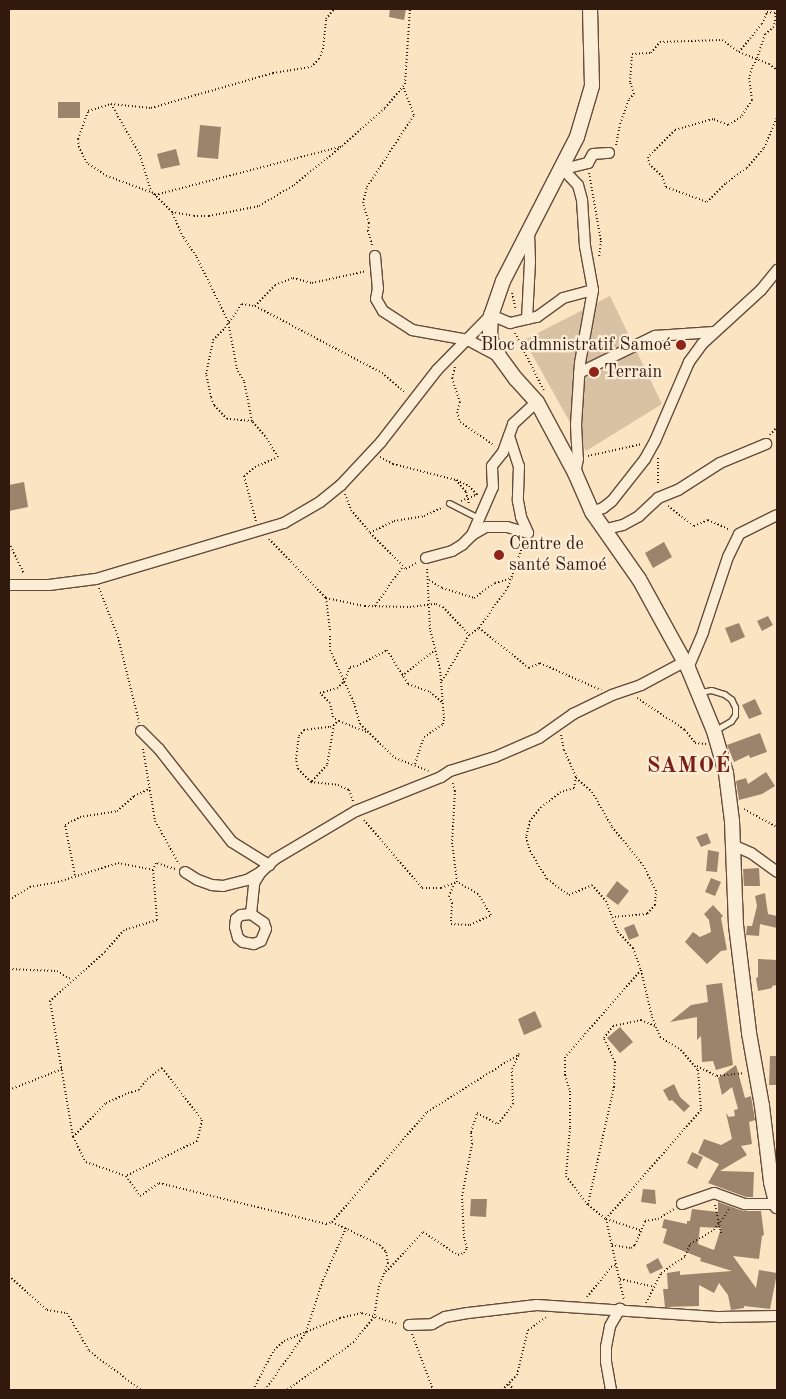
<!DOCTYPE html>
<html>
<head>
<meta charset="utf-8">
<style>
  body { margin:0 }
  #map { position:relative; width:786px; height:1399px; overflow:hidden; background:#fbe4c2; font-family:"Old Standard TT",serif }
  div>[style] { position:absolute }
  .green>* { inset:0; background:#d9c1a3 }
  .building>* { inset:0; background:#9b836c }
  .path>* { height:2px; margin-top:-1px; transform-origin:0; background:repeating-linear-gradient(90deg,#32190e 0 1px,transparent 0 3.5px) }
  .roads { filter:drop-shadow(1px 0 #644c3b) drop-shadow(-1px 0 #644c3b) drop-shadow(0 1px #644c3b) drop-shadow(0 -1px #644c3b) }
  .lane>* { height:5px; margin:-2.5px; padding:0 2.5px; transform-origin:2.5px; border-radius:2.5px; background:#fcedd7 }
  .street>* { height:10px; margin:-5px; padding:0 5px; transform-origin:5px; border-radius:5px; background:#fcedd7 }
  .secondary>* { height:14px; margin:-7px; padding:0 7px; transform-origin:7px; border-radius:7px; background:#fcedd7 }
  .dots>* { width:14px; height:14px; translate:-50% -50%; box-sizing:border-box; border:2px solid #fcedd7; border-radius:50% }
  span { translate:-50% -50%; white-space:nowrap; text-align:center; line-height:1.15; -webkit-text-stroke:4.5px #fcedd7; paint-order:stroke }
  .poi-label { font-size:18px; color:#32190e }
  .right { translate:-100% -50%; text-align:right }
  .left { translate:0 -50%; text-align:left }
  .district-label { font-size:22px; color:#7a1f14; font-weight:700; letter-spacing:1px }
  .frame { position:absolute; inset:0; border:10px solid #32190e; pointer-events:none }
</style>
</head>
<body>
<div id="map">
  <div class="green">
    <i style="clip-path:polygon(610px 296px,662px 404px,586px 451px,524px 340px)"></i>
  </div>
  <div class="building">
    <i style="clip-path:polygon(390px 9px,406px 9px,404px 20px,389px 17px)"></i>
    <i style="clip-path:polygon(58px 102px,80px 102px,80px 118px,58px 118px)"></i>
    <i style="clip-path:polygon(200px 125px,221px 127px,218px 159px,197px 157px)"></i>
    <i style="clip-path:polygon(176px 149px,180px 165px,161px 169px,157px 154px)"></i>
    <i style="clip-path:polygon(24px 482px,28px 507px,9px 511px,9px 485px)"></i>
    <i style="clip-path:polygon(664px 542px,672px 557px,653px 568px,645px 553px)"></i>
    <i style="clip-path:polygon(768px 616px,773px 625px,762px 631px,757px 621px)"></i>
    <i style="clip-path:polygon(739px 623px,745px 637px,731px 643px,725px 628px)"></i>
    <i style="clip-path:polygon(755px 699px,762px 714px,749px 719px,742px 705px)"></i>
    <i style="clip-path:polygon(760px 733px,767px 752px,750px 758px,749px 755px,734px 762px,727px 745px)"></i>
    <i style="clip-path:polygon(766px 772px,775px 786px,762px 794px,739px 800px,736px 781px,746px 778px,748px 784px)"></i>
    <i style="clip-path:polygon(707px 833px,711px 843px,701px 847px,696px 837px)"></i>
    <i style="clip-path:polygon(708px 850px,719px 852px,717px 872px,706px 871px)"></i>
    <i style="clip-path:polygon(759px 868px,760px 886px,744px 886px,743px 869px)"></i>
    <i style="clip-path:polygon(711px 878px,721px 882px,715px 896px,705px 892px)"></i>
    <i style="clip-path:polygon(617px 881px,629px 891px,618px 905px,606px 896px)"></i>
    <i style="clip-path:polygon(765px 893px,768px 914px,777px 916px,777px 928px,760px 924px,759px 936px,746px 935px,747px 926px,752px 926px,757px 906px,755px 896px)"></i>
    <i style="clip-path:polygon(713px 905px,723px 916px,721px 918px,727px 950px,721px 951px,707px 964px,685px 942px,693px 932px,700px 937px,711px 932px,709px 920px,704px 914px)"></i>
    <i style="clip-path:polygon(634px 924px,639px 936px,629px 940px,624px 928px)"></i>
    <i style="clip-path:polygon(758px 959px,777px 960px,777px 985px,772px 986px,772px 988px,758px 991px,756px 978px,758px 977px)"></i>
    <i style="clip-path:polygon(722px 983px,733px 1065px,716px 1070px,713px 1061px,702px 1062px,701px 1036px,697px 1040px,697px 1017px,670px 1022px,691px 1005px,708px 1002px,706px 985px)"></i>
    <i style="clip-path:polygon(535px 1011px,542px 1027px,524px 1035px,518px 1019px)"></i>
    <i style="clip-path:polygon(620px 1027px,633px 1042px,620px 1053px,607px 1038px)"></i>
    <i style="clip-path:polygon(770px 1056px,777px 1056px,777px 1085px,769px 1085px)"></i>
    <i style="clip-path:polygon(736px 1065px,745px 1098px,751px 1096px,755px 1120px,749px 1122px,752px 1144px,741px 1146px,747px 1155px,720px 1171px,754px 1172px,753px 1197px,746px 1197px,708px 1183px,719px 1164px,698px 1153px,704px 1139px,721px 1145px,732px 1139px,726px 1113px,729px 1117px,735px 1116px,734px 1110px,738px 1109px,732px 1087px,722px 1095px,718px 1078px)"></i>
    <i style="clip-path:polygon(674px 1084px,680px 1097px,690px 1106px,684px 1112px,672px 1100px,669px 1101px,663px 1090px)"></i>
    <i style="clip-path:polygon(692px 1152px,703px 1157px,697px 1169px,687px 1163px)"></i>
    <i style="clip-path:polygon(643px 1189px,655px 1190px,656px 1204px,641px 1202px)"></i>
    <i style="clip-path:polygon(471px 1199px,487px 1199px,486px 1217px,470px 1216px)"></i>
    <i style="clip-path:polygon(evenodd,718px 1202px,743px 1211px,761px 1211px,764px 1235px,762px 1236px,759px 1259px,733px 1256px,756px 1288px,759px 1270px,777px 1273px,770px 1309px,744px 1306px,744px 1308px,731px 1310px,728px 1295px,719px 1283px,714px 1293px,699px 1285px,699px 1306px,665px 1307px,663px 1289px,668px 1289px,667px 1273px,680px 1271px,680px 1275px,732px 1271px,700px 1261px,701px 1258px,663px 1243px,667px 1229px,662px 1228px,664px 1219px,687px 1224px,687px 1221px,690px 1221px,692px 1209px,718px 1212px,718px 1202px,700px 1227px,721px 1228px,714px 1250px,698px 1244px,700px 1227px)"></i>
    <i style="clip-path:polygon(658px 1258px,663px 1268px,650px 1274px,646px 1265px)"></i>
  </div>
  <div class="path">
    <i style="left:739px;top:52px;width:36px;rotate:-51deg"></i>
    <i style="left:762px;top:24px;width:13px;rotate:-67deg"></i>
    <i style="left:767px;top:12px;width:9px;rotate:6deg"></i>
    <i style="left:776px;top:13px;width:14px;rotate:98deg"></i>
    <i style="left:774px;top:27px;width:11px;rotate:142deg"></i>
    <i style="left:765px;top:34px;width:26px;rotate:108deg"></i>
    <i style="left:757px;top:59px;width:10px;rotate:119deg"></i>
    <i style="left:752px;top:68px;width:10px;rotate:107deg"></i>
    <i style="left:749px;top:78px;width:22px;rotate:82deg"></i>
    <i style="left:752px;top:100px;width:20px;rotate:123deg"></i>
    <i style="left:741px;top:117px;width:15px;rotate:148deg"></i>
    <i style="left:728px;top:125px;width:16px;rotate:-158deg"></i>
    <i style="left:713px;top:119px;width:40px;rotate:164deg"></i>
    <i style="left:675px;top:130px;width:38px;rotate:135deg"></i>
    <i style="left:648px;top:157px;width:7px;rotate:82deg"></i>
    <i style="left:649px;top:164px;width:18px;rotate:43deg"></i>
    <i style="left:662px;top:176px;width:12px;rotate:70deg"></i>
    <i style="left:666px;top:187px;width:44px;rotate:20.1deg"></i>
    <i style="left:707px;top:202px;width:27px;rotate:-45deg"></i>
    <i style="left:726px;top:183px;width:26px;rotate:-36deg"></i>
    <i style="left:747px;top:168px;width:26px;rotate:-50deg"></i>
    <i style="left:764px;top:148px;width:33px;rotate:-67deg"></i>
    <i style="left:111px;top:104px;width:59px;rotate:60.4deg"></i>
    <i style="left:140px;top:155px;width:39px;rotate:73deg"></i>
    <i style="left:616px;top:145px;width:21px;rotate:-79deg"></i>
    <i style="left:620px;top:124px;width:27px;rotate:-70deg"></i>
    <i style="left:629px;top:99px;width:7px;rotate:-45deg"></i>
    <i style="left:634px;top:94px;width:13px;rotate:-108deg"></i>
    <i style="left:630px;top:82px;width:28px;rotate:-86deg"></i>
    <i style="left:632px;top:54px;width:19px;rotate:-3deg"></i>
    <i style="left:651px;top:53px;width:14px;rotate:-51deg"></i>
    <i style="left:660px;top:42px;width:62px;rotate:-1.8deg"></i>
    <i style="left:722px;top:40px;width:21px;rotate:35deg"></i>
    <i style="left:739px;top:52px;width:32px;rotate:22deg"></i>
    <i style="left:769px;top:64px;width:10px;rotate:37deg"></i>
    <i style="left:589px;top:173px;width:69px;rotate:80deg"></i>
    <i style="left:601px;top:241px;width:16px;rotate:97deg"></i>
    <i style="left:155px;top:195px;width:190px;rotate:-14.6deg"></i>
    <i style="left:172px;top:212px;width:22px;rotate:10deg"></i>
    <i style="left:194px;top:216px;width:15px"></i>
    <i style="left:209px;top:216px;width:51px;rotate:-11.3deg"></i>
    <i style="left:259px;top:206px;width:41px;rotate:-31deg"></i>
    <i style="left:294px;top:185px;width:62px;rotate:-39.1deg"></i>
    <i style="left:342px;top:146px;width:57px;rotate:-41.5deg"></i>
    <i style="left:385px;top:108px;width:31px;rotate:-50deg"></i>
    <i style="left:405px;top:84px;width:75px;rotate:-86.2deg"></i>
    <i style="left:372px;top:245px;width:15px;rotate:-106deg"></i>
    <i style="left:368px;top:231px;width:8px;rotate:-83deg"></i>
    <i style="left:369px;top:223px;width:21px;rotate:-107deg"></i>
    <i style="left:363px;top:203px;width:16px;rotate:-76deg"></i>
    <i style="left:367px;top:187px;width:86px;rotate:-56.9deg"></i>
    <i style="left:414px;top:115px;width:31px;rotate:-111deg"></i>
    <i style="left:512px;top:293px;width:17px;rotate:77deg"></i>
    <i style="left:255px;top:306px;width:144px;rotate:27.8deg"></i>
    <i style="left:382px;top:373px;width:31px;rotate:40deg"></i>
    <i style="left:515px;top:333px;width:65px;rotate:63.4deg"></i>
    <i style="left:455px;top:367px;width:11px;rotate:105deg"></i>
    <i style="left:452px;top:378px;width:25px;rotate:72deg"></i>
    <i style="left:460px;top:402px;width:10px;rotate:107deg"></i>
    <i style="left:457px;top:412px;width:10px;rotate:73deg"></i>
    <i style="left:460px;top:422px;width:42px;rotate:34.4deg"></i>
    <i style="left:252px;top:421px;width:41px;rotate:-101.3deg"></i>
    <i style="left:244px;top:381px;width:14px;rotate:-120deg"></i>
    <i style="left:237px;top:369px;width:49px;rotate:-100.6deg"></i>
    <i style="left:228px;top:321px;width:72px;rotate:-116.2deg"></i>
    <i style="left:196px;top:256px;width:23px;rotate:-124deg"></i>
    <i style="left:183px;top:237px;width:27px;rotate:-114deg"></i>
    <i style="left:172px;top:212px;width:27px;rotate:-135deg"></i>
    <i style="left:153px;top:193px;width:49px;rotate:-159.7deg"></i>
    <i style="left:107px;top:176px;width:24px;rotate:-147deg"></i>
    <i style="left:87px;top:163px;width:18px;rotate:-117deg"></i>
    <i style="left:79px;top:147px;width:8px;rotate:-97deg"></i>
    <i style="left:78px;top:139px;width:30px;rotate:-70deg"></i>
    <i style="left:88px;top:111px;width:24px;rotate:-17deg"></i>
    <i style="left:111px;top:104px;width:40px;rotate:5.7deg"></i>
    <i style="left:151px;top:108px;width:127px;rotate:-16deg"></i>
    <i style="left:273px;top:73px;width:38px;rotate:-9deg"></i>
    <i style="left:311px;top:67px;width:11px;rotate:-45deg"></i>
    <i style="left:319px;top:59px;width:11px;rotate:-68deg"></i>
    <i style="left:323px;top:49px;width:30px;rotate:-84deg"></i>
    <i style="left:326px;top:19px;width:13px;rotate:-51deg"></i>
    <i style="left:770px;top:435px;width:11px;rotate:-49deg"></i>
    <i style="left:588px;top:456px;width:55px;rotate:-12.5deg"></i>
    <i style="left:380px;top:457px;width:15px;rotate:28deg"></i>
    <i style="left:393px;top:464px;width:65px;rotate:14.3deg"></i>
    <i style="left:456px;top:480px;width:16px;rotate:50deg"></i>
    <i style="left:466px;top:492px;width:12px;rotate:76deg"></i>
    <i style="left:658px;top:458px;width:28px;rotate:90deg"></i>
    <i style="left:457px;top:480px;width:13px;rotate:27deg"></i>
    <i style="left:469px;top:486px;width:12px;rotate:48deg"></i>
    <i style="left:345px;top:494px;width:17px;rotate:69deg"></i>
    <i style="left:351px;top:510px;width:30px;rotate:50deg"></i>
    <i style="left:370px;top:533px;width:51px;rotate:45deg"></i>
    <i style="left:406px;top:569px;width:13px;rotate:-29deg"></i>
    <i style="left:461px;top:501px;width:18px;rotate:-22deg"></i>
    <i style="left:668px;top:506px;width:33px;rotate:38deg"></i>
    <i style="left:694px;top:526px;width:15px;rotate:-23deg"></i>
    <i style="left:708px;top:520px;width:24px;rotate:24deg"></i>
    <i style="left:256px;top:521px;width:47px;rotate:-104.9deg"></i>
    <i style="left:244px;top:476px;width:14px;rotate:-39deg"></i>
    <i style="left:255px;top:467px;width:25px;rotate:-23deg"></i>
    <i style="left:278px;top:457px;width:25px;rotate:-122deg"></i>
    <i style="left:265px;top:436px;width:20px;rotate:-131deg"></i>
    <i style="left:252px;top:421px;width:25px;rotate:-175deg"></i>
    <i style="left:227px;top:419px;width:19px;rotate:-133deg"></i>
    <i style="left:214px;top:405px;width:9px;rotate:-111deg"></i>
    <i style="left:211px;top:397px;width:24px;rotate:-102deg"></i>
    <i style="left:206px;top:374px;width:35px;rotate:-78deg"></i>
    <i style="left:213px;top:340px;width:17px;rotate:-45deg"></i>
    <i style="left:225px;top:328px;width:29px;rotate:-55deg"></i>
    <i style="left:242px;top:304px;width:13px;rotate:9deg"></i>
    <i style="left:255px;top:306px;width:29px;rotate:-46deg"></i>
    <i style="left:275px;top:285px;width:19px;rotate:-21deg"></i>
    <i style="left:293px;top:278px;width:20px;rotate:15deg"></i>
    <i style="left:312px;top:283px;width:56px;rotate:-12.3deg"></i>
    <i style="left:370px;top:533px;width:27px;rotate:-27deg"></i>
    <i style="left:394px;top:521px;width:30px;rotate:-9deg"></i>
    <i style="left:424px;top:516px;width:21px;rotate:-25deg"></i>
    <i style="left:269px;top:539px;width:82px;rotate:46deg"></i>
    <i style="left:326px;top:598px;width:31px;rotate:83deg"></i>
    <i style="left:330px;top:629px;width:21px;rotate:90deg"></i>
    <i style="left:330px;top:650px;width:58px;rotate:65.6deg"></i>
    <i style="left:354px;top:703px;width:22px;rotate:74deg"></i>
    <i style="left:360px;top:724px;width:49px;rotate:44.2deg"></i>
    <i style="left:395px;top:758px;width:36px;rotate:21deg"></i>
    <i style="left:9px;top:543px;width:34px;rotate:64deg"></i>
    <i style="left:429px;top:580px;width:15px;rotate:32deg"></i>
    <i style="left:442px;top:588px;width:34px;rotate:17deg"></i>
    <i style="left:474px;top:598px;width:26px;rotate:-36deg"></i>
    <i style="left:495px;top:583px;width:18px;rotate:-16deg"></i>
    <i style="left:99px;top:588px;width:53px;rotate:68.8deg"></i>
    <i style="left:118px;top:637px;width:88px;rotate:76.1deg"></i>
    <i style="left:326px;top:598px;width:40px;rotate:12deg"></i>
    <i style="left:365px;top:606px;width:45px;rotate:1.3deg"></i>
    <i style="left:410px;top:607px;width:26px;rotate:-7deg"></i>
    <i style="left:436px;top:604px;width:8px;rotate:23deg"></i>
    <i style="left:443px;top:607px;width:38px;rotate:47deg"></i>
    <i style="left:375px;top:606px;width:49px;rotate:-55deg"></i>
    <i style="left:479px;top:628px;width:64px;rotate:38.7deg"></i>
    <i style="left:529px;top:668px;width:12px;rotate:-24deg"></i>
    <i style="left:540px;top:663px;width:67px;rotate:23.9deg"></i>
    <i style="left:402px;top:676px;width:42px;rotate:-38.2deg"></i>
    <i style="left:442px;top:681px;width:53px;rotate:-59.6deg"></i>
    <i style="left:469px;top:635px;width:12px;rotate:-35deg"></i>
    <i style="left:479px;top:628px;width:50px;rotate:-54.7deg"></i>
    <i style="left:508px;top:587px;width:48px;rotate:-70.4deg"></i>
    <i style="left:637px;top:698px;width:58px;rotate:33.7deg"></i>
    <i style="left:685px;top:730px;width:16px;rotate:52deg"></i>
    <i style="left:695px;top:743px;width:11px;rotate:5deg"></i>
    <i style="left:339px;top:721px;width:7px;rotate:-146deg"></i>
    <i style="left:333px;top:717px;width:14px;rotate:-102deg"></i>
    <i style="left:330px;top:703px;width:14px;rotate:-135deg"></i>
    <i style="left:320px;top:693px;width:18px;rotate:-16deg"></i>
    <i style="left:337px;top:688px;width:9px;rotate:-41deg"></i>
    <i style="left:344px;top:682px;width:16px;rotate:-68deg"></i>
    <i style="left:350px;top:667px;width:7px;rotate:-8deg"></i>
    <i style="left:357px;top:666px;width:34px;rotate:-28deg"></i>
    <i style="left:387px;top:650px;width:40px;rotate:58deg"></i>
    <i style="left:408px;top:684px;width:23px;rotate:20deg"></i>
    <i style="left:430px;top:692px;width:17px;rotate:40deg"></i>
    <i style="left:334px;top:725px;width:41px;rotate:99.9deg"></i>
    <i style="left:327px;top:765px;width:23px;rotate:133deg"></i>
    <i style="left:311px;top:782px;width:27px;rotate:6deg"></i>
    <i style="left:338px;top:785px;width:12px;rotate:24deg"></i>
    <i style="left:349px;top:790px;width:12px;rotate:70deg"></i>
    <i style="left:561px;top:735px;width:15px;rotate:79deg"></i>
    <i style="left:564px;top:750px;width:30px;rotate:66deg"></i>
    <i style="left:576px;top:777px;width:11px;rotate:100deg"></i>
    <i style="left:574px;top:788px;width:14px;rotate:163deg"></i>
    <i style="left:561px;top:792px;width:25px;rotate:143deg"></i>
    <i style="left:541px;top:807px;width:18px;rotate:128deg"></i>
    <i style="left:530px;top:821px;width:16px;rotate:104deg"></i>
    <i style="left:526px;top:837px;width:15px;rotate:74deg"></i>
    <i style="left:530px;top:851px;width:33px;rotate:59deg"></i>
    <i style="left:547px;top:879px;width:27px;rotate:36deg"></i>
    <i style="left:569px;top:895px;width:25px;rotate:-23deg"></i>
    <i style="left:592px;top:885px;width:21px;rotate:49deg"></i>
    <i style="left:606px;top:901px;width:33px;rotate:69deg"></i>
    <i style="left:618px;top:932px;width:22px;rotate:47deg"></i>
    <i style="left:633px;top:948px;width:23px;rotate:70deg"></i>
    <i style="left:641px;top:970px;width:48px;rotate:76.8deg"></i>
    <i style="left:652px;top:1017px;width:22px;rotate:68deg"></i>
    <i style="left:660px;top:1037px;width:25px;rotate:32deg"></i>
    <i style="left:681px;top:1050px;width:26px;rotate:50deg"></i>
    <i style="left:698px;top:1070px;width:40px;rotate:85.7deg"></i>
    <i style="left:701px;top:1110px;width:145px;rotate:131.1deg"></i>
    <i style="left:606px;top:1219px;width:83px;rotate:77.5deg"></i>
    <i style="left:143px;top:749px;width:73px;rotate:80.5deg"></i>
    <i style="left:155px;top:821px;width:49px;rotate:60.8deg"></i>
    <i style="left:415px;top:764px;width:28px;rotate:-72deg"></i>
    <i style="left:424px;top:737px;width:23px;rotate:-34deg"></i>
    <i style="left:443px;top:724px;width:6px;rotate:-81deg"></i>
    <i style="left:444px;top:718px;width:49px;rotate:-94.7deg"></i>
    <i style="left:440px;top:669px;width:41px;rotate:-104deg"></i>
    <i style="left:430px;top:629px;width:61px;rotate:-92.8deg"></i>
    <i style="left:576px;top:778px;width:21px;rotate:41deg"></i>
    <i style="left:592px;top:792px;width:40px;rotate:60.3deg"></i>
    <i style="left:612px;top:827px;width:49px;rotate:50.8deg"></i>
    <i style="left:643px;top:865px;width:28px;rotate:63deg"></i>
    <i style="left:656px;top:890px;width:15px;rotate:94deg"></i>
    <i style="left:655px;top:905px;width:12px;rotate:132deg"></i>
    <i style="left:647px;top:914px;width:33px;rotate:175deg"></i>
    <i style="left:311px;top:782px;width:18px;rotate:-135deg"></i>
    <i style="left:298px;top:769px;width:10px;rotate:-101deg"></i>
    <i style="left:296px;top:759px;width:23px;rotate:-83deg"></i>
    <i style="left:299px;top:736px;width:8px;rotate:-50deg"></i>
    <i style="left:304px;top:730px;width:26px;rotate:-7deg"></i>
    <i style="left:330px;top:727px;width:11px;rotate:-34deg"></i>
    <i style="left:339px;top:721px;width:31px;rotate:22deg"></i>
    <i style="left:744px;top:809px;width:38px;rotate:29deg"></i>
    <i style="left:364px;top:820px;width:89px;rotate:49.5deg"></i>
    <i style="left:422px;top:888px;width:19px"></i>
    <i style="left:441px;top:888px;width:17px;rotate:-21deg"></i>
    <i style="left:457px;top:882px;width:38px;rotate:-97deg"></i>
    <i style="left:452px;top:844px;width:53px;rotate:-86.8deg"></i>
    <i style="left:455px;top:791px;width:10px;rotate:-107deg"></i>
    <i style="left:175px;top:869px;width:20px;rotate:-162deg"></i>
    <i style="left:156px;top:863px;width:8px;rotate:113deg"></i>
    <i style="left:153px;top:870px;width:50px;rotate:85.4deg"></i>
    <i style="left:157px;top:920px;width:34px;rotate:163deg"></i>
    <i style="left:124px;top:930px;width:29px;rotate:131deg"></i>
    <i style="left:105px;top:952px;width:74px;rotate:138.3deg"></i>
    <i style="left:50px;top:1001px;width:138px;rotate:80.4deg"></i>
    <i style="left:73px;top:1137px;width:28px;rotate:63deg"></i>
    <i style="left:86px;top:1162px;width:42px;rotate:19.3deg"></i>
    <i style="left:126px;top:1176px;width:24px;rotate:55deg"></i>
    <i style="left:140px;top:1196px;width:23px;rotate:-34deg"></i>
    <i style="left:159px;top:1183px;width:172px;rotate:13.8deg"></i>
    <i style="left:326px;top:1224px;width:6px;rotate:-18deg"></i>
    <i style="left:332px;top:1222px;width:53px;rotate:25.6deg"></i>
    <i style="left:380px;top:1245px;width:9px;rotate:49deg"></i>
    <i style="left:386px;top:1252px;width:11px;rotate:80deg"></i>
    <i style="left:388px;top:1263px;width:25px;rotate:111deg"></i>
    <i style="left:379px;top:1286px;width:31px;rotate:99deg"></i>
    <i style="left:374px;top:1317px;width:32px;rotate:129deg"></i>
    <i style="left:354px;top:1342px;width:82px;rotate:144.4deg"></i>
    <i style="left:75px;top:875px;width:51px;rotate:-101.3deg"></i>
    <i style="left:65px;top:825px;width:17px;rotate:-28deg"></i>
    <i style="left:80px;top:817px;width:37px;rotate:-9deg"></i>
    <i style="left:117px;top:811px;width:23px;rotate:-41deg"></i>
    <i style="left:134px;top:796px;width:17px;rotate:-25deg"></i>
    <i style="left:455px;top:883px;width:14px;rotate:115deg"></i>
    <i style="left:449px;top:896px;width:8px;rotate:67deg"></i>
    <i style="left:452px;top:903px;width:21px;rotate:93deg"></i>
    <i style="left:451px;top:924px;width:19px;rotate:3deg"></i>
    <i style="left:470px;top:925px;width:23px;rotate:-25deg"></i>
    <i style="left:491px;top:915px;width:25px;rotate:-122deg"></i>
    <i style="left:478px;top:894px;width:24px;rotate:-150deg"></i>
    <i style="left:9px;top:900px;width:25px;rotate:-32deg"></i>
    <i style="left:30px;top:887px;width:28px;rotate:-10deg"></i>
    <i style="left:58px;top:882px;width:63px;rotate:-17.6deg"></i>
    <i style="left:118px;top:863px;width:36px;rotate:11deg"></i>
    <i style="left:9px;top:969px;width:48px;rotate:2.4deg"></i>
    <i style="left:57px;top:971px;width:17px;rotate:31deg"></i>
    <i style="left:641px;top:970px;width:116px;rotate:131.1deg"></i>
    <i style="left:565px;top:1057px;width:18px;rotate:90deg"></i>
    <i style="left:565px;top:1075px;width:17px;rotate:73deg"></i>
    <i style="left:570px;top:1091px;width:37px;rotate:90deg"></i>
    <i style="left:570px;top:1128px;width:48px;rotate:94.8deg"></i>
    <i style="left:566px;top:1176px;width:36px;rotate:53deg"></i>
    <i style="left:588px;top:1205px;width:23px;rotate:38deg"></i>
    <i style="left:606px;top:1219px;width:38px;rotate:18deg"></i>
    <i style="left:697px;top:1066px;width:22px;rotate:27deg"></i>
    <i style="left:717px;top:1076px;width:28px;rotate:-6deg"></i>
    <i style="left:9px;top:1090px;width:57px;rotate:-21.6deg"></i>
    <i style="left:73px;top:1137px;width:47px;rotate:-45.9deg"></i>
    <i style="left:106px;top:1103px;width:24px;rotate:-24deg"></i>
    <i style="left:128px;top:1093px;width:11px;rotate:-15deg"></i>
    <i style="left:139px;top:1090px;width:14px;rotate:-54deg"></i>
    <i style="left:147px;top:1079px;width:19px;rotate:-36deg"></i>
    <i style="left:162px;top:1068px;width:66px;rotate:52.4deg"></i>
    <i style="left:202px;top:1120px;width:22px;rotate:103deg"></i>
    <i style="left:197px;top:1141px;width:79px;rotate:153.8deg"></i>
    <i style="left:588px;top:1204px;width:120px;rotate:-77.5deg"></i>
    <i style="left:614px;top:1087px;width:25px;rotate:-88deg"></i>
    <i style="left:615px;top:1062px;width:26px;rotate:-115deg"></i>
    <i style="left:604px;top:1038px;width:15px;rotate:-53deg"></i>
    <i style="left:613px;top:1026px;width:29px;rotate:-12deg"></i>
    <i style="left:641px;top:1020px;width:15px;rotate:23deg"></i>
    <i style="left:715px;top:1205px;width:30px;rotate:78deg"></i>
    <i style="left:332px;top:1222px;width:145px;rotate:-49.2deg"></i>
    <i style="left:427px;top:1112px;width:109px;rotate:-32.2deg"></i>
    <i style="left:612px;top:1245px;width:19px;rotate:9deg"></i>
    <i style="left:631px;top:1248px;width:5px;rotate:-37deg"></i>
    <i style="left:635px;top:1245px;width:26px;rotate:-67deg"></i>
    <i style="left:645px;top:1221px;width:13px;rotate:-9deg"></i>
    <i style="left:658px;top:1219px;width:19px;rotate:-32deg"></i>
    <i style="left:386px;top:1272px;width:54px;rotate:-47.2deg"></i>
    <i style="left:423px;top:1232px;width:42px;rotate:33.3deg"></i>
    <i style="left:458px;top:1255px;width:6px;rotate:-18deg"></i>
    <i style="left:464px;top:1253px;width:6px;rotate:-59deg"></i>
    <i style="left:467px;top:1248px;width:10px;rotate:-107deg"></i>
    <i style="left:464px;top:1238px;width:42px;rotate:-92.7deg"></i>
    <i style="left:462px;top:1196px;width:53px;rotate:-79.1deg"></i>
    <i style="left:472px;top:1144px;width:12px;rotate:-95deg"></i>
    <i style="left:471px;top:1132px;width:20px;rotate:-72deg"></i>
    <i style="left:477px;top:1113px;width:24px;rotate:28deg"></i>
    <i style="left:498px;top:1124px;width:25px;rotate:-53deg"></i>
    <i style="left:513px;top:1104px;width:35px;rotate:-92deg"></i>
    <i style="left:512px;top:1069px;width:17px;rotate:-65deg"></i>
    <i style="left:9px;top:1276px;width:51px;rotate:41.8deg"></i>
    <i style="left:47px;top:1310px;width:20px;rotate:9deg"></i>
    <i style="left:67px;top:1313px;width:44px;rotate:59.9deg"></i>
    <i style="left:89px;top:1351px;width:64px;rotate:36.7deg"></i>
    <i style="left:620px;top:1279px;width:35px;rotate:13deg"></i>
    <i style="left:587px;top:1297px;width:38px;rotate:-51deg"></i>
    <i style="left:611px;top:1267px;width:6px;rotate:-18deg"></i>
    <i style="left:646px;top:1303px;width:34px;rotate:-63deg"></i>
    <i style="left:661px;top:1273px;width:29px;rotate:-35deg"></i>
    <i style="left:685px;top:1256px;width:13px;rotate:-67deg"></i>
    <i style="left:690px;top:1244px;width:28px;rotate:-30deg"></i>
    <i style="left:714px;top:1230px;width:27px;rotate:-54deg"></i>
    <i style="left:412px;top:1334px;width:60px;rotate:69.4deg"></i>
    <i style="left:509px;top:1384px;width:8px;rotate:50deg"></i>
    <i style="left:139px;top:1390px;width:4px"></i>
    <i style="left:253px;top:1390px;width:45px;rotate:-62.3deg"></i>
    <i style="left:274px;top:1350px;width:13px;rotate:-42deg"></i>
    <i style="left:284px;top:1341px;width:61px;rotate:-22.3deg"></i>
    <i style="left:340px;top:1318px;width:23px;rotate:-13deg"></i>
    <i style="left:362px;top:1313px;width:38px;rotate:17deg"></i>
    <i style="left:265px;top:1390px;width:71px;rotate:-54.7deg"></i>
    <i style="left:306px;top:1332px;width:55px;rotate:-71.9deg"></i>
    <i style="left:323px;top:1280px;width:57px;rotate:-66.1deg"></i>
    <i style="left:502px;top:1390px;width:21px;rotate:-45deg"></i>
    <i style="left:517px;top:1375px;width:46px;rotate:-76.3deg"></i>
    <i style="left:528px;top:1330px;width:24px;rotate:-35deg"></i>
  </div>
  <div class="roads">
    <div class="lane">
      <i style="left:449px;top:503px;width:33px;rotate:27deg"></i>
      <i style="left:700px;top:692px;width:11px;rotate:-10deg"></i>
      <i style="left:711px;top:690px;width:14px;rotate:17deg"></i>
      <i style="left:724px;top:694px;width:9px;rotate:36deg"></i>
      <i style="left:731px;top:699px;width:9px;rotate:63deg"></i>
      <i style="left:735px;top:707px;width:8px;rotate:90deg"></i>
      <i style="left:735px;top:715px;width:7px;rotate:124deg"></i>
      <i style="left:731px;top:721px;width:20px;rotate:150deg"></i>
    </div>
    <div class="street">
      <i style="left:562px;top:168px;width:23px;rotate:47deg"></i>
      <i style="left:578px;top:185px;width:16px;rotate:75deg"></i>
      <i style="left:582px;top:200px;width:46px;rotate:86.3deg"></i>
      <i style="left:585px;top:246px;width:45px;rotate:79.7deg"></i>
      <i style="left:593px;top:290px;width:74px;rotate:100.1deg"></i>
      <i style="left:580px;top:363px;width:62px;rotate:93.7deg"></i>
      <i style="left:576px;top:425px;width:34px;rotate:87deg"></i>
      <i style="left:578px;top:459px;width:14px;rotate:102deg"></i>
      <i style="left:564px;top:169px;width:25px;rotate:-14deg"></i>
      <i style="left:588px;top:163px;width:10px;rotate:-61deg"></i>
      <i style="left:593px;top:154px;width:16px;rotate:-4deg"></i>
      <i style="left:375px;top:256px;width:32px;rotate:85deg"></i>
      <i style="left:378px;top:288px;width:11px;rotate:100deg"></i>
      <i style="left:376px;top:299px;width:14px;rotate:60deg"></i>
      <i style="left:383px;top:311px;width:35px;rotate:33deg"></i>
      <i style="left:412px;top:330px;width:57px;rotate:10.1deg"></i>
      <i style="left:468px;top:340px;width:34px;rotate:28deg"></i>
      <i style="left:527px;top:319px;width:57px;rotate:-87deg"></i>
      <i style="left:530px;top:262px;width:30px;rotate:-92deg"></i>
      <i style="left:579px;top:373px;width:85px;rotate:-26deg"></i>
      <i style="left:655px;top:336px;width:59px;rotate:-3.9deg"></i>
      <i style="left:509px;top:436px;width:32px;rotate:72deg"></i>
      <i style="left:519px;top:466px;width:35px;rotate:92deg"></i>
      <i style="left:518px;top:501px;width:16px;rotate:79deg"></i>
      <i style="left:521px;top:517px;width:17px;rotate:66deg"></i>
      <i style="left:592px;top:512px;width:12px;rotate:-20deg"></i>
      <i style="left:603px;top:508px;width:11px;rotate:-38deg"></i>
      <i style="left:612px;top:501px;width:53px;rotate:-51.8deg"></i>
      <i style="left:645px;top:459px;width:21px;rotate:-61deg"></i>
      <i style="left:655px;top:441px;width:86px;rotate:-66.7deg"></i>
      <i style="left:689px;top:362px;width:22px;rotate:-54deg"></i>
      <i style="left:702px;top:344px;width:80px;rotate:-42.5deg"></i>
      <i style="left:761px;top:290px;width:26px;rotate:-51deg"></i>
      <i style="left:606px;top:529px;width:17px;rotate:-13deg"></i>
      <i style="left:623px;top:525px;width:18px;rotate:-29deg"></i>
      <i style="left:639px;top:516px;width:26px;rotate:-43deg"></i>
      <i style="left:658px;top:498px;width:22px;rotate:-22deg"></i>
      <i style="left:678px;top:490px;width:50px;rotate:-32.7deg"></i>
      <i style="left:720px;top:463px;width:50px;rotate:-22.4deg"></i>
      <i style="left:472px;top:535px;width:16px;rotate:-30deg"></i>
      <i style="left:486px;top:527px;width:21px"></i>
      <i style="left:507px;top:527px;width:22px;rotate:16deg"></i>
      <i style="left:426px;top:558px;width:27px;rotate:-15deg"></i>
      <i style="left:452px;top:551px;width:12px;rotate:-31deg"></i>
      <i style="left:462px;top:545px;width:14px;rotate:-45deg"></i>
      <i style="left:472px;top:535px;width:52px;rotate:-66.4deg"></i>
      <i style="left:493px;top:487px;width:21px;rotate:-93deg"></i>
      <i style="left:492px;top:466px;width:18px;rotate:-52deg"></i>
      <i style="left:503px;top:452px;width:30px;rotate:-70deg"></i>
      <i style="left:513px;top:424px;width:33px;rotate:-43deg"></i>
      <i style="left:9px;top:585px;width:40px"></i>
      <i style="left:49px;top:585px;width:47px;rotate:-7.3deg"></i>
      <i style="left:96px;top:579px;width:196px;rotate:-16.6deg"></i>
      <i style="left:284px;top:523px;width:42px;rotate:-30.3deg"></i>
      <i style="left:320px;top:502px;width:27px;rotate:-39deg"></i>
      <i style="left:341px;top:485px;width:59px;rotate:-47.1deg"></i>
      <i style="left:381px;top:442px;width:91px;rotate:-52.1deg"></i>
      <i style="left:437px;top:370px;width:77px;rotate:-45.5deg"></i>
      <i style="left:491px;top:315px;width:21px;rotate:23deg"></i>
      <i style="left:510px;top:323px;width:28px;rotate:-13deg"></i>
      <i style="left:537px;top:317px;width:32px;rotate:-36deg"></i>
      <i style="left:563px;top:298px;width:31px;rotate:-15deg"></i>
      <i style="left:688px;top:668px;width:39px;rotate:-67deg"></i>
      <i style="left:703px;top:632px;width:79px;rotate:-71.6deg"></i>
      <i style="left:728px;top:557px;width:25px;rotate:-64deg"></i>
      <i style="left:739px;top:534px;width:42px;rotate:-26.6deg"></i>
      <i style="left:141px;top:731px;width:25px;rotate:45deg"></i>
      <i style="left:159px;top:749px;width:118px;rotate:51.9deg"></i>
      <i style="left:232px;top:842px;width:44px;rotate:31.9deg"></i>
      <i style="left:735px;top:846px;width:17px;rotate:24deg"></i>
      <i style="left:751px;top:853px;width:32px;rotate:36deg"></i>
      <i style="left:185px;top:872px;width:15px;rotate:32deg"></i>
      <i style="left:198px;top:880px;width:15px;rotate:20deg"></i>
      <i style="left:212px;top:885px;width:11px;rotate:5deg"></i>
      <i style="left:223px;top:886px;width:25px;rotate:-14deg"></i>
      <i style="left:247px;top:880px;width:16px;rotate:-30deg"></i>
      <i style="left:261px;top:872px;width:19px;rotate:-43deg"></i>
      <i style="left:275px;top:859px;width:94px;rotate:-30.7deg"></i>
      <i style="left:356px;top:811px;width:92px;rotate:-21.8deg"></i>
      <i style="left:441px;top:777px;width:11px;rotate:-34deg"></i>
      <i style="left:450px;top:771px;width:47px;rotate:-17.3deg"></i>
      <i style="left:495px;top:757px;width:48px;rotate:-23.4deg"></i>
      <i style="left:539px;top:738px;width:42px;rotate:-35.2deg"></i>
      <i style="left:573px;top:714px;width:43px;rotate:-26deg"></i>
      <i style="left:612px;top:695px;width:31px;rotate:-19deg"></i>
      <i style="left:641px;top:685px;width:49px;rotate:-28.1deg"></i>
      <i style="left:251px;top:914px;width:16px;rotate:35deg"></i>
      <i style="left:264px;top:923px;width:6px;rotate:72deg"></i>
      <i style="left:266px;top:929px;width:13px;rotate:113deg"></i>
      <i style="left:261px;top:941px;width:8px;rotate:157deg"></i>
      <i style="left:254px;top:944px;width:11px;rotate:-170deg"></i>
      <i style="left:243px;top:942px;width:6px;rotate:-141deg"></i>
      <i style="left:238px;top:938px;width:11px;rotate:-105deg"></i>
      <i style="left:235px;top:927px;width:8px;rotate:-83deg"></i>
      <i style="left:236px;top:919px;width:6px;rotate:-39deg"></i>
      <i style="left:241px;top:915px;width:10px;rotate:-6deg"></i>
      <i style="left:251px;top:914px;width:31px;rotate:-84deg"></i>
      <i style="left:254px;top:883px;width:13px;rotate:-58deg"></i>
      <i style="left:682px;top:1204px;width:34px;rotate:-19deg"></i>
      <i style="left:714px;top:1193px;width:33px;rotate:20deg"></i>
      <i style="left:745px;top:1204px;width:32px"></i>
      <i style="left:409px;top:1325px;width:23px;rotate:-2deg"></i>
      <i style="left:432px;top:1324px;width:15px;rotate:-28deg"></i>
      <i style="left:445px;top:1317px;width:23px;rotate:-10deg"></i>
      <i style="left:468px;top:1313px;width:69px;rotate:-6.6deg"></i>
      <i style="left:537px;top:1305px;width:183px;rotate:3.8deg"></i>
      <i style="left:720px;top:1317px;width:57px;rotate:-1deg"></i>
      <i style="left:611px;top:1390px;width:28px;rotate:-100deg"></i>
      <i style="left:606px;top:1362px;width:15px;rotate:-90deg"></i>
      <i style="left:606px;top:1347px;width:21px;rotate:-79deg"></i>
      <i style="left:610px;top:1326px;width:20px;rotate:-60deg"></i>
    </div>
    <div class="secondary">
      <i style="left:590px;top:9px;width:77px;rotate:88.5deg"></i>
      <i style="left:592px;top:86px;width:53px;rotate:106.4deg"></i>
      <i style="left:577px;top:137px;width:162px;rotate:117.2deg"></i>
      <i style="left:503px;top:281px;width:36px;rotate:109deg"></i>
      <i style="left:491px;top:315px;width:17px;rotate:93deg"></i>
      <i style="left:490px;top:332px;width:12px;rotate:81deg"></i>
      <i style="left:492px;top:344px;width:14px;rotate:60deg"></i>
      <i style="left:499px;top:356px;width:29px;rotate:54deg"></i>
      <i style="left:516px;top:379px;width:31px;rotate:48deg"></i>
      <i style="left:537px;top:402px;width:81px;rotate:61.8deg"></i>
      <i style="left:575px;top:473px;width:43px;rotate:66.4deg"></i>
      <i style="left:592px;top:512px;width:82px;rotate:55deg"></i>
      <i style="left:639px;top:579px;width:102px;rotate:61.2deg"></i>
      <i style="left:688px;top:668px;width:68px;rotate:67.6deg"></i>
      <i style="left:714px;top:731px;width:44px;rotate:74.1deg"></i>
      <i style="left:726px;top:773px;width:48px;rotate:82.9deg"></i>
      <i style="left:732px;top:821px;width:104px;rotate:87.8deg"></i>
      <i style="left:736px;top:925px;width:109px;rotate:83.1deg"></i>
      <i style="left:749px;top:1033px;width:74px;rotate:79.9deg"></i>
      <i style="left:762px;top:1106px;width:77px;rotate:83.2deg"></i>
      <i style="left:771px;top:1182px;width:25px;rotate:76deg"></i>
    </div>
  </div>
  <div class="dots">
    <i style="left:681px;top:345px;background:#8f2418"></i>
    <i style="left:594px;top:372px;background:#8f2418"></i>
    <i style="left:499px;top:555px;background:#8f2418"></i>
  </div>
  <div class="poi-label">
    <span class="right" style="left:671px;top:345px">Bloc admnistratif Samoé</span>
    <span class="left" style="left:604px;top:372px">Terrain</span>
    <span class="left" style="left:509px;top:555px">Centre de<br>santé Samoé</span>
  </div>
  <div class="district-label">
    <span style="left:689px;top:767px">SAMOÉ</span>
  </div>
  <div class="frame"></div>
</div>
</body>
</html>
